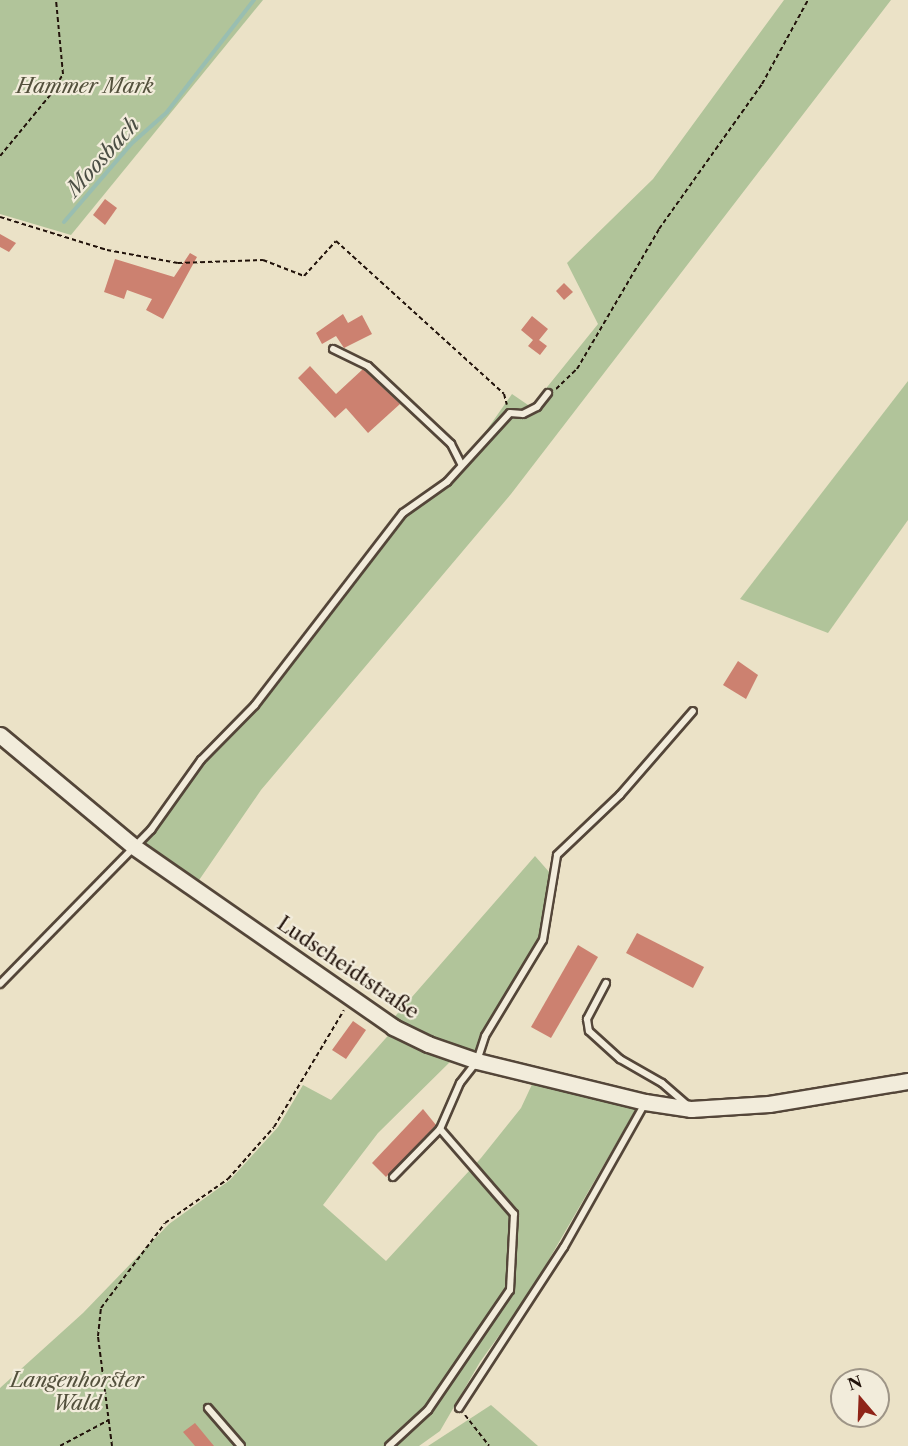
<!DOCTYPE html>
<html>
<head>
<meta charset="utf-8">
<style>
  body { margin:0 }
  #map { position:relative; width:908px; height:1446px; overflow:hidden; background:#ebe2c7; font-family:"Libre Caslon Text",serif }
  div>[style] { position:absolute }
  .green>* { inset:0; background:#b1c49a }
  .stream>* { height:4px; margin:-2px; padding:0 2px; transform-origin:2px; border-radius:2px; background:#99beb1 }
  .building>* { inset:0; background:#cc8170 }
  .path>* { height:2px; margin-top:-1px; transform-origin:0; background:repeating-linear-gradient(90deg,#21120a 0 4.5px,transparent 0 7.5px) }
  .roads { filter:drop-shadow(2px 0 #544639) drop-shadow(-2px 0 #544639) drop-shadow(0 2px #544639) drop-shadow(0 -2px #544639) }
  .service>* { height:6px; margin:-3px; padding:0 3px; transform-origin:3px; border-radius:3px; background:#f2ecdb }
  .tertiary>* { height:15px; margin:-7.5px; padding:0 7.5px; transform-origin:7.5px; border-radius:7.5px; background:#f2ecdb }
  span { translate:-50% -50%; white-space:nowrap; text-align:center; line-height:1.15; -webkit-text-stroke:4.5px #f2ecdb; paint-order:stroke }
  .park-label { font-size:20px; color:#53503c; font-style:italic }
  .street-label { font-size:20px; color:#21120a }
  .water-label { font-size:21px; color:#4b4e44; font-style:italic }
  .north { position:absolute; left:830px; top:1368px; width:60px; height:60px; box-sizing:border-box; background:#f2ecdb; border:2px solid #9e9587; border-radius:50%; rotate:341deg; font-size:16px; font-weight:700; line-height:24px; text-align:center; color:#21120a }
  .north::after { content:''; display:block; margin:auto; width:21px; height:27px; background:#8f2418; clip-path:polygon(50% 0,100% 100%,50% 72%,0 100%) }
</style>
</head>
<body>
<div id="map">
  <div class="green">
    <i style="clip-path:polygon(0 0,263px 0,71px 235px,0 214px)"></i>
    <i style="clip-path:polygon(784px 0,891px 0,511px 494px,261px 790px,195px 886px,140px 848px,204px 761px,315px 631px,405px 515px,449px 484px,512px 394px,531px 407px,598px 324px,567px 263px,653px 179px)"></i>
    <i style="clip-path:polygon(908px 381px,908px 520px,828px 633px,740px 599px)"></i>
    <i style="clip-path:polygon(535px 856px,550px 873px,546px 925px,483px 1034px,475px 1056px,391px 1021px)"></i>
    <i style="clip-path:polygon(393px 1030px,455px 1057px,378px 1133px,323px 1205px,386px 1261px,481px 1158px,521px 1108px,535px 1078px,636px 1109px,529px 1294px,480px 1362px,440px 1431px,419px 1446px,0 1446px,0 1388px,83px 1313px,169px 1224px,230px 1180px,278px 1127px,303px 1085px,331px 1100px)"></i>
    <i style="clip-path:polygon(491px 1405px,538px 1446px,428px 1446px)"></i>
  </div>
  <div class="stream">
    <i style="left:64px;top:222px;width:103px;rotate:-49.3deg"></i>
    <i style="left:131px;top:144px;width:48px;rotate:-41.6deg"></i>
    <i style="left:167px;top:112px;width:142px;rotate:-52.2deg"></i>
  </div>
  <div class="building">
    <i style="clip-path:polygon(105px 199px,117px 208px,105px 225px,93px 215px)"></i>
    <i style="clip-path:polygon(0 234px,16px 243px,9px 252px,0 247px)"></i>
    <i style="clip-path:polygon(190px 253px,197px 257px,163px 319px,146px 310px,152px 299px,127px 290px,124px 299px,104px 292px,115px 259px,174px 277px)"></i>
    <i style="clip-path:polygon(564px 283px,573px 292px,564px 300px,556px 291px)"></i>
    <i style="clip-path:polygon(343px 314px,348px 323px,362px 315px,372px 334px,344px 348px,336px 336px,322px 344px,316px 333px)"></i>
    <i style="clip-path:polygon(532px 316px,548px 329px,539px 340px,547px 346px,540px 355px,528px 346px,533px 340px,521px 330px)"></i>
    <i style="clip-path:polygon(310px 366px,336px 394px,363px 369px,400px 404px,368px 433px,346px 408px,335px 418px,298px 378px)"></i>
    <i style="clip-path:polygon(738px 661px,758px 675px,746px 699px,723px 685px)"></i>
    <i style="clip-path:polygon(637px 933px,704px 967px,693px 988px,626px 953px)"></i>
    <i style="clip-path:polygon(578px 945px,598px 957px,551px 1038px,531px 1027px)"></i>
    <i style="clip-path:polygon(353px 1021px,366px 1030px,346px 1059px,332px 1050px)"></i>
    <i style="clip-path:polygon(423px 1109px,436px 1125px,386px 1177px,372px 1163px)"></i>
    <i style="clip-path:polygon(195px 1423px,214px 1446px,195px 1446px,183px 1432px)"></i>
  </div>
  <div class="path">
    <i style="left:0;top:156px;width:82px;rotate:-50.5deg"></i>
    <i style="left:52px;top:93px;width:22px;rotate:-60deg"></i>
    <i style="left:63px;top:74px;width:74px;rotate:-95.4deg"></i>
    <i style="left:0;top:217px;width:112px;rotate:17.1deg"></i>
    <i style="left:107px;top:250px;width:72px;rotate:10.4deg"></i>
    <i style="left:178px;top:263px;width:85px;rotate:-2deg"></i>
    <i style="left:263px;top:260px;width:44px;rotate:21.3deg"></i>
    <i style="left:304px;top:276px;width:47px;rotate:-47.6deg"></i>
    <i style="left:336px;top:241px;width:227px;rotate:42.3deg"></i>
    <i style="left:504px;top:394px;width:11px;rotate:75deg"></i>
    <i style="left:556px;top:389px;width:29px;rotate:-44deg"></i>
    <i style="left:577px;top:369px;width:162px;rotate:-59.6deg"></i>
    <i style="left:659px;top:229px;width:178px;rotate:-54.6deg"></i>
    <i style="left:762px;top:84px;width:96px;rotate:-61.3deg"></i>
    <i style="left:465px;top:1415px;width:39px;rotate:52deg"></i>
    <i style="left:60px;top:1446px;width:55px;rotate:-28deg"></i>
    <i style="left:112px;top:1446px;width:111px;rotate:-97.3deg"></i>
    <i style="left:98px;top:1336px;width:28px;rotate:-84deg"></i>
    <i style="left:101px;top:1308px;width:106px;rotate:-53deg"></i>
    <i style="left:165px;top:1223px;width:77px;rotate:-34.9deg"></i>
    <i style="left:228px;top:1179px;width:69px;rotate:-48.5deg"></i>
    <i style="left:274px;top:1127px;width:136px;rotate:-59.1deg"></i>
  </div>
  <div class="roads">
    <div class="service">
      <i style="left:333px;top:349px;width:39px;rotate:26deg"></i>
      <i style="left:368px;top:366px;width:114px;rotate:43.2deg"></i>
      <i style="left:451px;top:444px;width:22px;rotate:63deg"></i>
      <i style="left:606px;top:983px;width:41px;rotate:117.8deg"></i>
      <i style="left:587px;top:1019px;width:12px;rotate:81deg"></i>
      <i style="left:589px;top:1031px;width:42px;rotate:42.1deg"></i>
      <i style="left:620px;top:1059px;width:48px;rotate:29.7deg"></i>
      <i style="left:662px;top:1083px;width:32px;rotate:41deg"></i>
      <i style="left:0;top:984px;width:216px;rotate:-45.6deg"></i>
      <i style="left:151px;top:830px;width:86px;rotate:-54.5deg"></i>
      <i style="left:201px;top:760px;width:77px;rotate:-45.5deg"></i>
      <i style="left:255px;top:705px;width:242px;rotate:-52.4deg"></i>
      <i style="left:403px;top:513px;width:54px;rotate:-35.2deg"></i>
      <i style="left:447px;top:482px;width:93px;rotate:-47.6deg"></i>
      <i style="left:510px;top:413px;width:13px;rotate:4deg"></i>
      <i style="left:523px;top:414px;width:16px;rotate:-27deg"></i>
      <i style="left:537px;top:407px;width:18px;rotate:-52deg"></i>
      <i style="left:393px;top:1177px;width:67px;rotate:-45.6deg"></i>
      <i style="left:440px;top:1129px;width:50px;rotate:-66.5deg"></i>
      <i style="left:460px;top:1083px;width:28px;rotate:-52deg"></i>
      <i style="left:477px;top:1061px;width:26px;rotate:-72deg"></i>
      <i style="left:485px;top:1036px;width:112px;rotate:-58.9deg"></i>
      <i style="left:543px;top:940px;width:86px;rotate:-80.6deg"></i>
      <i style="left:557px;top:855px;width:87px;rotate:-43.6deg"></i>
      <i style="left:620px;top:795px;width:111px;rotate:-49deg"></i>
      <i style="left:208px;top:1408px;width:50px;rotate:49deg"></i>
      <i style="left:459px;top:1408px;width:192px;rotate:-56.9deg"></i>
      <i style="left:564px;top:1247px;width:165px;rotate:-60.6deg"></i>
      <i style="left:389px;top:1446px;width:53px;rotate:-42.7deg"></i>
      <i style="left:428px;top:1410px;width:145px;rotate:-55.7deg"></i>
      <i style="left:510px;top:1290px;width:76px;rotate:-87deg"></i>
      <i style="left:514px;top:1214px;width:113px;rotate:-131deg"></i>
    </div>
    <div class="tertiary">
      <i style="left:0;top:735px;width:173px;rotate:39.8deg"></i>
      <i style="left:133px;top:846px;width:317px;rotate:34.8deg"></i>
      <i style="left:393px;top:1027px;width:39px;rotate:26deg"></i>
      <i style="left:428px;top:1044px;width:52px;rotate:19.1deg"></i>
      <i style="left:477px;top:1061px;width:173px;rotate:13.7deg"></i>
      <i style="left:645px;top:1102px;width:47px;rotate:8.7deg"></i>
      <i style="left:691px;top:1109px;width:78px;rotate:-3.7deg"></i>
      <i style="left:769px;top:1104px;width:141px;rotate:-9.4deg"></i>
    </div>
  </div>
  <div class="park-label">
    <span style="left:85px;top:86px">Hammer Mark</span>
    <span style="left:77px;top:1392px">Langenhorster<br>Wald</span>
  </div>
  <div class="street-label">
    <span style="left:348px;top:968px;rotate:34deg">Ludscheidtstraße</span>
  </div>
  <div class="water-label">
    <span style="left:103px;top:157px;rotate:-48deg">Moosbach</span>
  </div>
  <div class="north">N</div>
</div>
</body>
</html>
